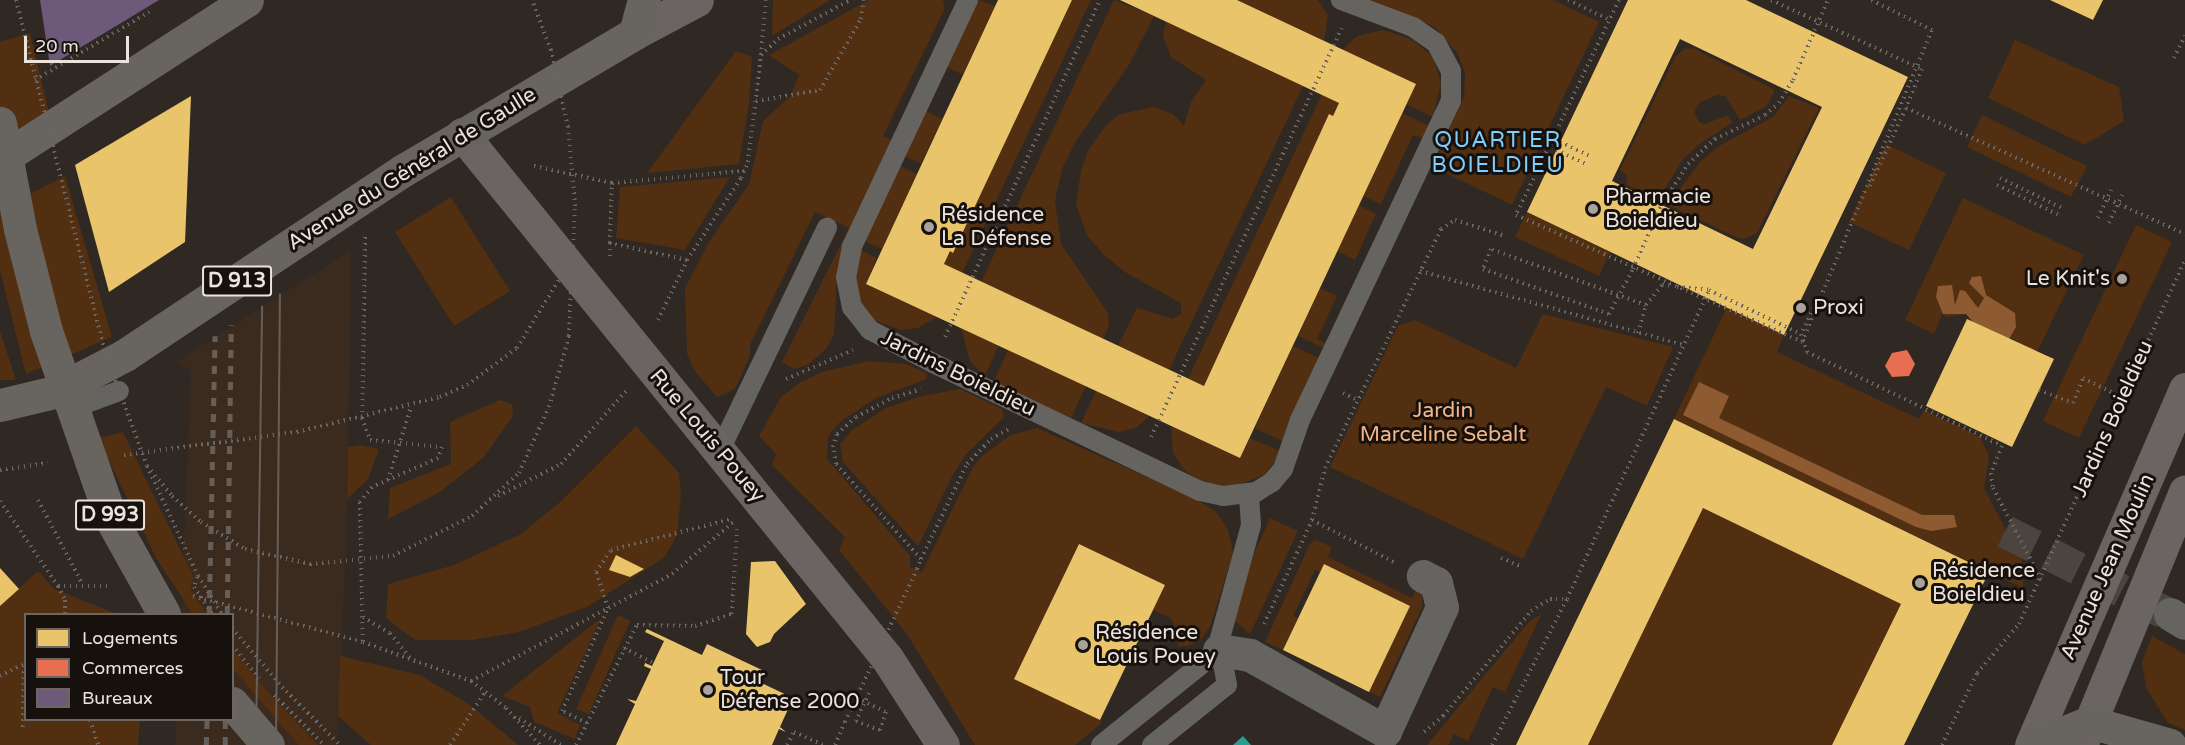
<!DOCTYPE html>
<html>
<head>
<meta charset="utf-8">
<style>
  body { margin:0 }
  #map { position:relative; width:2185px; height:745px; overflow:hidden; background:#2f2823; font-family:"Varela Round",sans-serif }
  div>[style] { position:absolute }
  .built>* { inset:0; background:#3b2b1e }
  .green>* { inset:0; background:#522f10 }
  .water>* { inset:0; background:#8e5a32 }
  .homes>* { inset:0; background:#e9c46a }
  .shops>* { inset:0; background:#e76f51 }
  .offices>* { inset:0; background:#6d597a }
  .schools>* { inset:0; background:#2a9d8f }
  .street-tunnel>* { height:33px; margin-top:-16.5px; transform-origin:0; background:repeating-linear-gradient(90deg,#4b443f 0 33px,transparent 0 49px) }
  .path>* { height:4px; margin-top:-2px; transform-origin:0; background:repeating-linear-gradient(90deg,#6a6664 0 1.5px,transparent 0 6px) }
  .lane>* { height:20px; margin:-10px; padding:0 10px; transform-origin:10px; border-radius:10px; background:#666461 }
  .street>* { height:33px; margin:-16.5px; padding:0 16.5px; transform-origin:16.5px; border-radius:16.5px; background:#666461 }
  .secondary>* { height:33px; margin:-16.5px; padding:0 16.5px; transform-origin:16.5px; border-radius:16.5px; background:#6a6563 }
  .primary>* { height:33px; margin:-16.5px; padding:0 16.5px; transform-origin:16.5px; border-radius:16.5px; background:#686460 }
  .tram>* { height:1.5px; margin:-0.75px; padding:0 0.75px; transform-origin:0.75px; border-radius:0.75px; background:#655f5c }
  .rail>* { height:4.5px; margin-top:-2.25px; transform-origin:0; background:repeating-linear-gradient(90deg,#655f5c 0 8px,transparent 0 16px) }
  .path-bridge>* { height:4px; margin-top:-2px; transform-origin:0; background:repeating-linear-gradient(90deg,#6a6664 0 1.5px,transparent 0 6px) }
  .primary-bridge>* { height:33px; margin:-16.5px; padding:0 16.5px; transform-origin:16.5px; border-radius:16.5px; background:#686460 }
  .dots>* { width:16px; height:16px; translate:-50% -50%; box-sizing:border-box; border:3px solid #17110d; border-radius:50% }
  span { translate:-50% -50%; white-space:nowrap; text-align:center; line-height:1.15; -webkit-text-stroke:6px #17110d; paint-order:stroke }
  .shield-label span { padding:2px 4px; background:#17110d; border:2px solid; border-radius:4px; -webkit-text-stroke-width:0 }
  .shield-label { font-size:20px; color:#ece3dd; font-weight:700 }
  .street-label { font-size:21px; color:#ece3dd }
  .poi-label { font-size:21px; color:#ece3dd }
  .left { translate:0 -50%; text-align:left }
  .right { translate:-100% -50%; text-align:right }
  .park-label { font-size:21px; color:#f5b484 }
  .neighbourhood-label { font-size:22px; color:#81cdfb; letter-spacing:1.5px }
  .legend { position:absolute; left:24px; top:613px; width:210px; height:108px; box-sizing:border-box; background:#17110d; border:2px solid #6c6560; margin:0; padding:8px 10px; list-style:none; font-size:18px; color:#ece3dd }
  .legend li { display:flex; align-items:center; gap:12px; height:30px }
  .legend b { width:30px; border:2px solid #6c6560 }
  .scale { position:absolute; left:24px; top:36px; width:105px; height:27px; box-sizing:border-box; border:3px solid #ece3dd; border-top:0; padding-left:8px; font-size:18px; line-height:21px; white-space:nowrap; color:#ece3dd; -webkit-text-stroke:4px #17110d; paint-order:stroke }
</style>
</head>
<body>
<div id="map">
  <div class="built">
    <i style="clip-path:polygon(351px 250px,347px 527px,337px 745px,175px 745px,176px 720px,232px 720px,232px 614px,181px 614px,191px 371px,176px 362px)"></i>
  </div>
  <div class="green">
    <i style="clip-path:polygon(773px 0,830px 0,772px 36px)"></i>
    <i style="clip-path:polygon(869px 0,943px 0,945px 8px,883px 136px,893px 141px,837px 275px,834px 335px,826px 349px,808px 365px,794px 369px,782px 362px,849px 228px,815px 212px,750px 345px,750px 356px,735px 389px,717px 397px,694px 370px,687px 353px,685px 288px,709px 242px,749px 184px,763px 121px,790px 97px,799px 75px,769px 55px)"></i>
    <i style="clip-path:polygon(979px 0,995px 6px,963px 75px,947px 67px)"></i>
    <i style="clip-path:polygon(1072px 0,1091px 0,962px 273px,944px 264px,950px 251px,953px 253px)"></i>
    <i style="clip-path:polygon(1114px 0,1154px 16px,1129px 65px,1076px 141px,1062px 169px,1055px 201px,1061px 244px,1108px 313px,1109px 326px,1103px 339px,981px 282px)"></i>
    <i style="clip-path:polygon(1237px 0,1318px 0,1328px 15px,1324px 41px)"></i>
    <i style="clip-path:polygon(1367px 0,1553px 0,1599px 22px,1512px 205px,1431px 166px,1464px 97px,1465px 73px,1458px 54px,1435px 27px)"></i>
    <i style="clip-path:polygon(1166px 22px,1303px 86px,1169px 370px,1118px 346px,1137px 308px,1173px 319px,1181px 314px,1181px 303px,1125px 272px,1104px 255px,1087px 235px,1076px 205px,1081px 170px,1089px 149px,1106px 125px,1120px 114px,1154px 107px,1173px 114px,1184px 126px,1191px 102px,1206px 80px,1171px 57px,1163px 36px)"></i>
    <i style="clip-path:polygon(1383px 30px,1413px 40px,1433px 57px,1441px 83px,1433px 117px,1406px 104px,1342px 50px,1357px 36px)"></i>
    <i style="clip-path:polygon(30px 33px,49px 112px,0 146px,0 42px)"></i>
    <i style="clip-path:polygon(2015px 40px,2119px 87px,2124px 121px,2085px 145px,1988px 98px)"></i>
    <i style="clip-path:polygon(1693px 48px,1775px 90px,1767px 106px,1740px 120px,1725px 96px,1717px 95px,1699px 103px,1694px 113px,1699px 122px,1705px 124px,1728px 115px,1732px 123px,1702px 142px,1683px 159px,1658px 200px,1626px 184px,1627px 176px,1620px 170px,1675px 57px,1684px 49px)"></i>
    <i style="clip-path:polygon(736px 51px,752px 57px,749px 103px,739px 164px,647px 173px)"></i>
    <i style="clip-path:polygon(1322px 94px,1339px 103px,1333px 116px,1329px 115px,1204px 386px,1188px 379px)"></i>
    <i style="clip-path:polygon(1789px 96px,1819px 108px,1757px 233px,1744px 239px,1736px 237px,1668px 205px,1700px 162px,1719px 146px,1773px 117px)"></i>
    <i style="clip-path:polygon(926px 111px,942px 119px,921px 164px,905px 156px)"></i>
    <i style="clip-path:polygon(1402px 113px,1429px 126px,1423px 138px,1413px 135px,1381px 204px,1363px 196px)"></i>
    <i style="clip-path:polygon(1982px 115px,2087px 166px,2071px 197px,1967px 147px)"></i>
    <i style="clip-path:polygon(1886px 144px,1946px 173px,1909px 250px,1849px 222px)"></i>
    <i style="clip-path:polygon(900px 166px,917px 174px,882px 249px,865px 241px)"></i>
    <i style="clip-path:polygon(65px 176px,112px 337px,26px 374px,0 270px,0 209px)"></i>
    <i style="clip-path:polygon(730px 177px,685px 250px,616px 238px,620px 187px)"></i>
    <i style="clip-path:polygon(451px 197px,510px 291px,454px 326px,395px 232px)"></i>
    <i style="clip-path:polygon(1963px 198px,2084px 255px,2037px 352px,1966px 314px,1947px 317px,1942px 314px,1934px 334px,1905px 320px)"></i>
    <i style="clip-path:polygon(1359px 205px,1376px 214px,1355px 260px,1337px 251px)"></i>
    <i style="clip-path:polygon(1527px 212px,1610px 252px,1599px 276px,1515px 237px)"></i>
    <i style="clip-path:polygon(2136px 225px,2172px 242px,2079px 438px,2043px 421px)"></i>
    <i style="clip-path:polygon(861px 250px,877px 258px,866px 284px,937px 317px,918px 328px,901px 330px,874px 320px,860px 303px,856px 280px)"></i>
    <i style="clip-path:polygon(1320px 288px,1337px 296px,1317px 339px,1326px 343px,1324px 348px,1298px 336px)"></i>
    <i style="clip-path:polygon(1727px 307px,1784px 335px,1777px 352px,1919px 419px,1924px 410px,1980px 437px,1989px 456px,1984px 488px,2024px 565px,2023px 588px,1674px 419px)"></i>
    <i style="clip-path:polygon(1543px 314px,1673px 347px,1647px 406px,1606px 387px,1523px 559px,1330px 467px,1398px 326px,1415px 320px,1516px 368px)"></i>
    <i style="clip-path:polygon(961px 328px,999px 345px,984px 377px,970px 361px)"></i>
    <i style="clip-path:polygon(0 331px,16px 380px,0 380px)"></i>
    <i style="clip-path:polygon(1293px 346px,1319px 358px,1286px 443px,1255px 428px)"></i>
    <i style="clip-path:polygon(1008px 350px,1086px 386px,1071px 418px,993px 383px)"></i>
    <i style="clip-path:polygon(869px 361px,906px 364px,926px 373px,927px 379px,876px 398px,840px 422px,828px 436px,827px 459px,910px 556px,910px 567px,922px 572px,972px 469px,983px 455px,1011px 435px,1037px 428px,1196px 499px,1216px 512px,1228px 529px,1233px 553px,1210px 627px,1200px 640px,1188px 646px,1178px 646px,1178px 634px,1171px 618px,1153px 610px,1165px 585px,1079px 544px,1014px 679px,1100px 720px,1102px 723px,1075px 745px,975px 745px,907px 634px,839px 550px,845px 537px,772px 465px,776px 454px,759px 436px,781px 397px,801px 382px,822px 372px)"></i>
    <i style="clip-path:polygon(960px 389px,1002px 409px,1004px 417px,966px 454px,953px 475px,918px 546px,843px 462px,840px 444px,852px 430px,886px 408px,918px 397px)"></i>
    <i style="clip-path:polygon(1096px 391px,1149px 416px,1136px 428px,1119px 432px,1081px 423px)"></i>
    <i style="clip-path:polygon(500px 400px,512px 404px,513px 416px,483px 458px,440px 492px,388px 519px,390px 488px,451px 464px,450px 422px)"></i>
    <i style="clip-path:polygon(636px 426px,679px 473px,681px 495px,677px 535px,665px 557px,587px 607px,519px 632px,472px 640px,415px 640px,386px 618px,388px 584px,454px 565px,521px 534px,560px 502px)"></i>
    <i style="clip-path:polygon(1171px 426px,1240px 458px,1250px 438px,1282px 452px,1265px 474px,1247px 482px,1231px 486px,1203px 482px,1184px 470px,1173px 453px)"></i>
    <i style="clip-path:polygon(123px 432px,193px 576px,190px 589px,207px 614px,193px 614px,156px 558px,98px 438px)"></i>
    <i style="clip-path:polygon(361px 445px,379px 449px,368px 479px,347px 499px,348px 447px)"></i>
    <i style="clip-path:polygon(1703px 508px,1901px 604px,1832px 745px,1588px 745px)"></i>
    <i style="clip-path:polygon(1270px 518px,1298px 531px,1250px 634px,1234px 620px,1249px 565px)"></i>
    <i style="clip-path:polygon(1316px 540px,1332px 547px,1328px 557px,1412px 598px,1417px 588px,1422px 595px,1422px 608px,1380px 697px,1369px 692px,1410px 606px,1324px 564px,1320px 572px,1315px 570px,1293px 616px,1298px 618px,1283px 650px,1265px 642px,1310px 544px)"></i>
    <i style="clip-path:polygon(38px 571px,54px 589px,117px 614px,26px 614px,26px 720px,140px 720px,138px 745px,0 745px,0 606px)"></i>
    <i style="clip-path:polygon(1542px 613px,1505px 692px,1493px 687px,1468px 741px,1454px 734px,1448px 745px,1427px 745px,1529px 622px)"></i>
    <i style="clip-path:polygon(618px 615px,630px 621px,589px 714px,576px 709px)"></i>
    <i style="clip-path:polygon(601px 618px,557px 713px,580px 725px,575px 739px,534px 722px,530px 707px,502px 696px)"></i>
    <i style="clip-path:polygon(2152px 636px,2185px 654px,2185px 730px,2168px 723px,2146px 688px,2142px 662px)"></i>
    <i style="clip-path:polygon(232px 649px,272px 697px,318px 745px,299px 745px,233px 669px)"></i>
    <i style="clip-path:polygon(340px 656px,420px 675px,470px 705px,518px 745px,371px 745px,338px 716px)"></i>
  </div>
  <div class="water">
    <i style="clip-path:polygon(1981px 276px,1986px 295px,2015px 313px,2016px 327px,2008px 341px,1978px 328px,1966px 314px,1943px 314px,1936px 297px,1938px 286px,1952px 285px,1955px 305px,1960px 290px,1965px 291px,1978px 308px,1984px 298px,1969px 283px,1972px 277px)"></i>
    <i style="clip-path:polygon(1699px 382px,1729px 396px,1719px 418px,1922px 515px,1954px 515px,1957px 527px,1931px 531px,1916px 527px,1683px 415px)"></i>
  </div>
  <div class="homes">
    <i style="clip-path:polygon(998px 0,1072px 0,953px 253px,950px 251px,944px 264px,1204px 386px,1329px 114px,1333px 116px,1339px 103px,1120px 0,1237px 0,1416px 84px,1240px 458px,866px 284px)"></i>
    <i style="clip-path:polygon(evenodd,1628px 0,1746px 0,1908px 77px,1784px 335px,1527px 212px,1628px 0,1680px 39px,1822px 107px,1753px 249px,1612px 181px,1680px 39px)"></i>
    <i style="clip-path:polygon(2050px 0,2103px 0,2093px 20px)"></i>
    <i style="clip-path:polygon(191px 96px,185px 242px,109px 292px,75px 165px)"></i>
    <i style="clip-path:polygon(1967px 319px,2054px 359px,2012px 447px,1926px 406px)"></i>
    <i style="clip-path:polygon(1674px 419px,1989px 572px,1904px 745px,1832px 745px,1901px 604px,1703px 508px,1588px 745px,1516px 745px)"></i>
    <i style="clip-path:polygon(1079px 544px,1165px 585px,1100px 720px,1014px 679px)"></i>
    <i style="clip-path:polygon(616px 555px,644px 569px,630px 577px,609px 570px)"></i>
    <i style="clip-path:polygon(775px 561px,806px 604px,774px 634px,770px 642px,757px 647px,746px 634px,751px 562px)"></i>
    <i style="clip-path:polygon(1324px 564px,1410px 606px,1369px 692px,1283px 650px)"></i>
    <i style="clip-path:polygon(0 568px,19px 589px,0 606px)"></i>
    <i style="clip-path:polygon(647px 629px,702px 655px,707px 644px,762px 670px,757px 681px,793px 698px,780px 727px,786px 732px,779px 729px,772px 745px,616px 745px,635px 704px,627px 699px,636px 701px,651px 669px,644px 666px,645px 663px,652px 666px,664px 641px,645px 632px)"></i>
  </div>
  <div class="shops">
    <i style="clip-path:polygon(1907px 350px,1915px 364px,1909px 376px,1892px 377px,1885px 366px,1892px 353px)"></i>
  </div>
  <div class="offices">
    <i style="clip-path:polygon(40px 0,159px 0,50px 66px)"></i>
  </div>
  <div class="schools">
    <i style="clip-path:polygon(1243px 736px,1251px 745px,1233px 745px)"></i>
  </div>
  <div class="street-tunnel">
    <i style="left:2005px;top:531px;width:179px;rotate:26.9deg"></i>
  </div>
  <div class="path">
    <i style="left:1568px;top:0;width:47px;rotate:25.5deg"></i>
    <i style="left:1619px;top:0;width:238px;rotate:115.6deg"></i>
    <i style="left:1516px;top:215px;width:313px;rotate:23.9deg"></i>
    <i style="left:1802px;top:342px;width:338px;rotate:-67.4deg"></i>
    <i style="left:1932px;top:30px;width:68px;rotate:-153.8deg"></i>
    <i style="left:1771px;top:0;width:166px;rotate:24.6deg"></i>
    <i style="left:1922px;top:69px;width:42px;rotate:112.3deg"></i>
    <i style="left:1906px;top:108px;width:306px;rotate:24.3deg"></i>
    <i style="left:761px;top:55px;width:55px;rotate:-84.8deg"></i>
    <i style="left:2174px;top:58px;width:25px;rotate:-64deg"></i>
    <i style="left:35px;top:80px;width:133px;rotate:-30.8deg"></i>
    <i style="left:756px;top:101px;width:65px;rotate:-9.8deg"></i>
    <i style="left:820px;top:90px;width:82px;rotate:-60deg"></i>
    <i style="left:861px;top:19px;width:19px;rotate:-81deg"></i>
    <i style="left:1560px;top:142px;width:35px;rotate:25deg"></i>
    <i style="left:1556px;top:150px;width:35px;rotate:25deg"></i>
    <i style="left:534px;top:166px;width:80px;rotate:12.3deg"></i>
    <i style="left:2000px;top:178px;width:71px;rotate:25.8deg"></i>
    <i style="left:1997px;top:185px;width:71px;rotate:25.8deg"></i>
    <i style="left:1870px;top:186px;width:86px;rotate:-65.2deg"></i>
    <i style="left:2098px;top:218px;width:31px;rotate:-65deg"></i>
    <i style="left:2109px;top:223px;width:31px;rotate:-65deg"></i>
    <i style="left:365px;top:237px;width:181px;rotate:90.9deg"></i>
    <i style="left:362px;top:418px;width:23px;rotate:70deg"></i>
    <i style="left:370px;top:440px;width:72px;rotate:5.6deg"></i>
    <i style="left:442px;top:447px;width:12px;rotate:110deg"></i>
    <i style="left:438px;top:458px;width:72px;rotate:156.3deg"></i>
    <i style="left:372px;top:487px;width:19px;rotate:129deg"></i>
    <i style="left:360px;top:502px;width:140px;rotate:88.8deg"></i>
    <i style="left:363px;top:642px;width:115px;rotate:19.9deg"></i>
    <i style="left:471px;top:681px;width:44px;rotate:37.6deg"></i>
    <i style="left:506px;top:708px;width:50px;rotate:47.4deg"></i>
    <i style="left:610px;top:243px;width:18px;rotate:90deg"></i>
    <i style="left:687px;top:260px;width:79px;rotate:-167.6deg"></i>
    <i style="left:610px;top:243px;width:60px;rotate:-88.1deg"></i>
    <i style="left:612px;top:183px;width:133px;rotate:-5.2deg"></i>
    <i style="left:1420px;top:271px;width:274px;rotate:15.7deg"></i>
    <i style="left:1677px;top:287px;width:32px;rotate:5deg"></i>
    <i style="left:1709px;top:290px;width:102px;rotate:25.6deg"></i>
    <i style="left:1816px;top:302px;width:35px;rotate:115deg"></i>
    <i style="left:1801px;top:334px;width:19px;rotate:72deg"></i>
    <i style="left:1807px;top:352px;width:216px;rotate:25.7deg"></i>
    <i style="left:2002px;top:446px;width:29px;rotate:112deg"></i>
    <i style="left:1991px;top:473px;width:15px;rotate:82deg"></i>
    <i style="left:1993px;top:488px;width:103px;rotate:62.2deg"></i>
    <i style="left:1646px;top:305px;width:165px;rotate:-160.1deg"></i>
    <i style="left:1491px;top:249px;width:22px;rotate:112deg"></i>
    <i style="left:1483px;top:269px;width:134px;rotate:19.7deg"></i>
    <i style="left:1609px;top:314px;width:51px;rotate:-61.9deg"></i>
    <i style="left:1633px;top:269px;width:71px;rotate:-66deg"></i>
    <i style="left:1662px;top:204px;width:48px;rotate:-57deg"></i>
    <i style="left:1688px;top:164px;width:37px;rotate:-43deg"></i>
    <i style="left:1715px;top:139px;width:55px;rotate:-25.6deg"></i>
    <i style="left:1765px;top:115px;width:18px;rotate:-41deg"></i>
    <i style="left:1779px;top:103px;width:27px;rotate:-59deg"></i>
    <i style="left:1793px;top:80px;width:87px;rotate:-66.4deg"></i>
    <i style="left:658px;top:320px;width:67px;rotate:-64.2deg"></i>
    <i style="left:687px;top:260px;width:98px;rotate:-56.6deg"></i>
    <i style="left:741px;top:178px;width:17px;rotate:-66deg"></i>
    <i style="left:748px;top:162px;width:108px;rotate:-83.1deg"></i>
    <i style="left:761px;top:55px;width:23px;rotate:-43deg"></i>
    <i style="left:778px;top:39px;width:82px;rotate:-28.4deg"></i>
    <i style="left:1638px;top:333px;width:29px;rotate:-74deg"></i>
    <i style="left:1646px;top:305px;width:26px;rotate:-51deg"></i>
    <i style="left:1662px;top:285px;width:7px;rotate:8deg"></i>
    <i style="left:945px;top:337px;width:371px;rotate:-65.3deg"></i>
    <i style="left:786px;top:379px;width:73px;rotate:-23.4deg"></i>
    <i style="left:2039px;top:390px;width:36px;rotate:21deg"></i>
    <i style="left:2073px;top:403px;width:27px;rotate:-68deg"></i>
    <i style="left:2083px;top:378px;width:45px;rotate:26.6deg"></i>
    <i style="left:1343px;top:393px;width:16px;rotate:27deg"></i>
    <i style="left:1151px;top:437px;width:451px;rotate:-65deg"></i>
    <i style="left:147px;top:466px;width:121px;rotate:65.1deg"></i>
    <i style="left:0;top:470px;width:48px;rotate:-8.5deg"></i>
    <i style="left:388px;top:480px;width:77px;rotate:-72.5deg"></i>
    <i style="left:498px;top:496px;width:71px;rotate:-26.9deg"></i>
    <i style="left:561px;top:464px;width:98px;rotate:-48.3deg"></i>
    <i style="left:38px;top:500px;width:96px;rotate:62.1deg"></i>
    <i style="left:0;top:501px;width:103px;rotate:55.7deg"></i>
    <i style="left:58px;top:586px;width:50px"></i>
    <i style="left:1312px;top:520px;width:92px;rotate:27.1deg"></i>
    <i style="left:1501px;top:558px;width:21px;rotate:23deg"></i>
    <i style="left:921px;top:559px;width:106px;rotate:-64.2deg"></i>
    <i style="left:967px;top:464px;width:35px;rotate:-46deg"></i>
    <i style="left:991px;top:439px;width:20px;rotate:-30deg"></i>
    <i style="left:917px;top:569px;width:11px;rotate:-68deg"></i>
    <i style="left:921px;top:559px;width:127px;rotate:-131.8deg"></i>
    <i style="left:836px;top:464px;width:17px;rotate:-100deg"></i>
    <i style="left:833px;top:447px;width:14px;rotate:-73deg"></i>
    <i style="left:837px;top:434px;width:25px;rotate:-42deg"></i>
    <i style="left:856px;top:417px;width:41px;rotate:-27.8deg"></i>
    <i style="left:892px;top:398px;width:30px;rotate:-17deg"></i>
    <i style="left:58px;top:586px;width:16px;rotate:63deg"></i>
    <i style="left:65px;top:600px;width:14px;rotate:90deg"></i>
    <i style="left:363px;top:617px;width:31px;rotate:31deg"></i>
    <i style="left:390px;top:633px;width:35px;rotate:51deg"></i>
    <i style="left:1264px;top:624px;width:115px;rotate:-65.2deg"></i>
    <i style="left:1312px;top:520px;width:54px;rotate:-76deg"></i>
    <i style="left:1325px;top:468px;width:266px;rotate:-64.1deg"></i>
    <i style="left:1441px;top:229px;width:17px;rotate:-33deg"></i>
    <i style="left:1455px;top:220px;width:52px;rotate:17.7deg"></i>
    <i style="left:624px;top:648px;width:34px;rotate:27deg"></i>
    <i style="left:0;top:676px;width:27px;rotate:-27deg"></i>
    <i style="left:471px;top:681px;width:228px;rotate:-28deg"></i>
    <i style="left:672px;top:574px;width:80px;rotate:-40.4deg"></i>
    <i style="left:869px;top:693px;width:31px;rotate:115deg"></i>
    <i style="left:856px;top:721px;width:26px;rotate:21deg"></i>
    <i style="left:519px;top:718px;width:50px;rotate:32.7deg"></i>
    <i style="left:90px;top:720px;width:26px;rotate:72deg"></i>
    <i style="left:587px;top:723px;width:28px;rotate:-154deg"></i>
    <i style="left:562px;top:711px;width:113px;rotate:-65.9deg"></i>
    <i style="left:608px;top:608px;width:38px;rotate:-108deg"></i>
    <i style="left:596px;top:572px;width:27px;rotate:-56deg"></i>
    <i style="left:611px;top:550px;width:124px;rotate:-14.5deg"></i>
    <i style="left:23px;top:727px;width:63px;rotate:-89.1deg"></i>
    <i style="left:1424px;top:732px;width:25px;rotate:-40deg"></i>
    <i style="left:1443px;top:716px;width:137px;rotate:-50deg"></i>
    <i style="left:1531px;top:611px;width:22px;rotate:-32deg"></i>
    <i style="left:1550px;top:599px;width:17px"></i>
    <i style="left:450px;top:745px;width:64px;rotate:-56.6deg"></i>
    <i style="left:576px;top:745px;width:135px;rotate:-63.1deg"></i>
    <i style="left:637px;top:625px;width:58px;rotate:1deg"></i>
    <i style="left:695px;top:626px;width:39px;rotate:-18deg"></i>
    <i style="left:732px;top:614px;width:85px;rotate:-86.6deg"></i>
    <i style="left:787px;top:745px;width:15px;rotate:-62deg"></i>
    <i style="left:794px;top:732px;width:32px;rotate:24deg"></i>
    <i style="left:835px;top:745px;width:25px;rotate:-67deg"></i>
    <i style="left:1492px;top:745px;width:164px;rotate:-62.8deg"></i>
    <i style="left:1567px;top:599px;width:340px;rotate:-65.3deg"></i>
    <i style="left:1942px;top:745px;width:80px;rotate:-64.1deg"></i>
    <i style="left:1977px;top:673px;width:65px;rotate:-49.4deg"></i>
    <i style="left:2019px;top:624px;width:400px;rotate:-65.5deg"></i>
  </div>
  <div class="lane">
    <i style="left:968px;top:0;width:273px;rotate:115.2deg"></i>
    <i style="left:852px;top:247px;width:31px;rotate:101deg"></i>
    <i style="left:846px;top:277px;width:31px;rotate:79deg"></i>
    <i style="left:852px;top:307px;width:29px;rotate:52deg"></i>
    <i style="left:870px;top:330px;width:71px;rotate:27.6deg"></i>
    <i style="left:933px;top:363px;width:296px;rotate:25.6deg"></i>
    <i style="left:1200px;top:491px;width:24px;rotate:12deg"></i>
    <i style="left:1223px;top:496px;width:33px;rotate:-7deg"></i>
    <i style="left:1256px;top:492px;width:19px;rotate:-32deg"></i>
    <i style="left:1272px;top:482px;width:17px;rotate:-50deg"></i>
    <i style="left:1283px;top:469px;width:52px;rotate:-70.9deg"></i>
    <i style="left:1300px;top:420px;width:353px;rotate:-64.7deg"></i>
    <i style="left:1451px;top:101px;width:30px;rotate:-90deg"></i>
    <i style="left:1451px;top:71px;width:32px;rotate:-118deg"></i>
    <i style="left:1436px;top:43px;width:28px;rotate:-145deg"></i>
    <i style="left:1413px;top:27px;width:77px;rotate:-159.4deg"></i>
    <i style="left:73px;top:408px;width:49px;rotate:-20.3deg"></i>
    <i style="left:719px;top:452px;width:249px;rotate:-64.3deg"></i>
    <i style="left:1101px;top:745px;width:151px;rotate:-38.8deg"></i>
    <i style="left:1152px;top:745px;width:96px;rotate:-38.7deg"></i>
    <i style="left:1227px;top:685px;width:44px;rotate:-100.5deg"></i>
    <i style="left:1219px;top:642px;width:121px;rotate:-74.7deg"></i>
    <i style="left:1251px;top:525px;width:31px;rotate:-94deg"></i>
  </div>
  <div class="street">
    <i style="left:2170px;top:614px;width:17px;rotate:31deg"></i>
    <i style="left:1219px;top:650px;width:31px;rotate:9deg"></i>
    <i style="left:1250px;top:655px;width:155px;rotate:29.4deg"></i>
    <i style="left:1385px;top:731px;width:136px;rotate:-65.3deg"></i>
    <i style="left:1442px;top:607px;width:25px;rotate:-104deg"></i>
    <i style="left:1436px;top:583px;width:15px;rotate:-152deg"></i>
  </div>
  <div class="secondary">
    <i style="left:635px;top:33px;width:70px;rotate:-28deg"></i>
    <i style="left:462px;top:134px;width:675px;rotate:50.96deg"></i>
    <i style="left:887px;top:658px;width:103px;rotate:57.2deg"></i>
    <i style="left:2031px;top:745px;width:388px;rotate:-66.6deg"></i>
    <i style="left:2081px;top:745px;width:274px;rotate:-67.7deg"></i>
  </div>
  <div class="primary">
    <i style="left:0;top:160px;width:294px;rotate:-32.9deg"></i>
    <i style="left:0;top:405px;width:56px;rotate:-13.5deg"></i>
    <i style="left:54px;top:392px;width:80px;rotate:-27.5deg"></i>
    <i style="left:125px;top:355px;width:333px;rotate:-33.6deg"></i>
    <i style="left:402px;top:171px;width:271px;rotate:-30.6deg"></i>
    <i style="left:635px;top:33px;width:34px;rotate:-75deg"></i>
    <i style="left:2033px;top:745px;width:61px;rotate:-22deg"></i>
    <i style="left:2090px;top:722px;width:83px;rotate:16deg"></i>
  </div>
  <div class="tram">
    <i style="left:256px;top:745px;width:438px;rotate:-89.2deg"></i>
    <i style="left:276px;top:745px;width:450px;rotate:-89.5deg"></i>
  </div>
  <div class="rail">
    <i style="left:209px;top:614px;width:278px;rotate:-88.8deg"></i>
    <i style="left:227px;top:614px;width:289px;rotate:-89.2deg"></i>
    <i style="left:206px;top:745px;width:25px;rotate:-88deg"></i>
    <i style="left:225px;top:745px;width:25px;rotate:-90deg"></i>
  </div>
  <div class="path-bridge">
    <i style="left:16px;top:0;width:363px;rotate:75.8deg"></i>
    <i style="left:105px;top:352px;width:121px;rotate:69.8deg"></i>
    <i style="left:147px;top:466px;width:39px;rotate:50deg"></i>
    <i style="left:172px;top:496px;width:39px;rotate:42deg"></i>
    <i style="left:201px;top:522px;width:52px;rotate:31.5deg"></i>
    <i style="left:245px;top:549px;width:67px;rotate:13deg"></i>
    <i style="left:310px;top:564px;width:83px;rotate:-5.5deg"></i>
    <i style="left:393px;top:556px;width:89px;rotate:-26.9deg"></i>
    <i style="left:472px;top:516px;width:64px;rotate:-42.5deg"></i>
    <i style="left:519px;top:473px;width:72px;rotate:-65.6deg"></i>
    <i style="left:549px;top:407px;width:74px;rotate:-74.3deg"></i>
    <i style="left:569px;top:336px;width:130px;rotate:-87.4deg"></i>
    <i style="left:575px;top:206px;width:79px;rotate:-95.1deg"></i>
    <i style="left:568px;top:127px;width:79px;rotate:-102.4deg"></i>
    <i style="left:551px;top:50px;width:53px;rotate:-110.8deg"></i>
    <i style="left:124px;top:455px;width:175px;rotate:-7.6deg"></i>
    <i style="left:297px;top:432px;width:147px;rotate:-13.8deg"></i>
    <i style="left:440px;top:397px;width:30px;rotate:-24deg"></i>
    <i style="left:467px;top:385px;width:62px;rotate:-36.5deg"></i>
    <i style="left:517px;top:348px;width:103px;rotate:-58.5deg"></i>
    <i style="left:198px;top:576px;width:45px;rotate:57.7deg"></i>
    <i style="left:197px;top:577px;width:10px;rotate:107deg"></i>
    <i style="left:194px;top:587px;width:32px;rotate:56deg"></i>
    <i style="left:193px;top:596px;width:176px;rotate:15.1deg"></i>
    <i style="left:232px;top:628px;width:77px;rotate:49.7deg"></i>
    <i style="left:282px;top:687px;width:82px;rotate:45deg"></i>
    <i style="left:232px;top:645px;width:43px;rotate:50.7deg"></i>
    <i style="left:274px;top:695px;width:71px;rotate:45deg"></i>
    <i style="left:857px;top:698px;width:32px;rotate:26deg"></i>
    <i style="left:886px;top:712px;width:19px;rotate:108deg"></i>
    <i style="left:845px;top:722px;width:169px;rotate:-64.8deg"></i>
  </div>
  <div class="primary-bridge">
    <i style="left:0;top:123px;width:108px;rotate:79.3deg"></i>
    <i style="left:20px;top:229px;width:105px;rotate:75.7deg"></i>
    <i style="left:46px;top:331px;width:199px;rotate:70.9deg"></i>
    <i style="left:111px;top:519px;width:109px;rotate:60.8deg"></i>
    <i style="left:232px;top:703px;width:55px;rotate:49.4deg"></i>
  </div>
  <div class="dots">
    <i style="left:1593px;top:209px;background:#aaa29c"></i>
    <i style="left:929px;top:227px;background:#aaa29c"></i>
    <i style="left:2122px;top:279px;background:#aaa29c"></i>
    <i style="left:1801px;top:308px;background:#aaa29c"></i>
    <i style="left:1920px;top:583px;background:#aaa29c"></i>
    <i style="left:1083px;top:645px;background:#aaa29c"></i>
    <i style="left:708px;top:690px;background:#aaa29c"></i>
  </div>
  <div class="shield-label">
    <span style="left:237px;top:281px">D 913</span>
    <span style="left:110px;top:515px">D 993</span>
  </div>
  <div class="street-label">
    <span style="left:412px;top:169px;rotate:-32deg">Avenue du Général de Gaulle</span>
    <span style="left:958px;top:374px;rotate:26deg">Jardins Boieldieu</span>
    <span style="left:2113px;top:419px;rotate:-66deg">Jardins Boieldieu</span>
    <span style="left:707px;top:436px;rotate:50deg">Rue Louis Pouey</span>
    <span style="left:2108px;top:567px;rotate:-66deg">Avenue Jean Moulin</span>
  </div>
  <div class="poi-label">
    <span class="left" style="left:1605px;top:209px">Pharmacie<br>Boieldieu</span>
    <span class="left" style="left:941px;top:227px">Résidence<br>La Défense</span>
    <span class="right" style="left:2110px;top:279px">Le Knit's</span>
    <span class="left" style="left:1813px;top:308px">Proxi</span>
    <span class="left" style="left:1932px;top:583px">Résidence<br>Boieldieu</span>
    <span class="left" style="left:1095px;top:645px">Résidence<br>Louis Pouey</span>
    <span class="left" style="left:720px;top:690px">Tour<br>Défense 2000</span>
  </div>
  <div class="park-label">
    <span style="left:1443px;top:423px">Jardin<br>Marceline Sebalt</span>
  </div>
  <div class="neighbourhood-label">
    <span style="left:1498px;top:153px">QUARTIER<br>BOIELDIEU</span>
  </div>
  <ul class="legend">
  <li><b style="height:16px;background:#e9c46a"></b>Logements</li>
  <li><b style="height:16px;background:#e76f51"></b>Commerces</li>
  <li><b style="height:16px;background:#6d597a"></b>Bureaux</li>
  </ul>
  <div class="scale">20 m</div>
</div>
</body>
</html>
